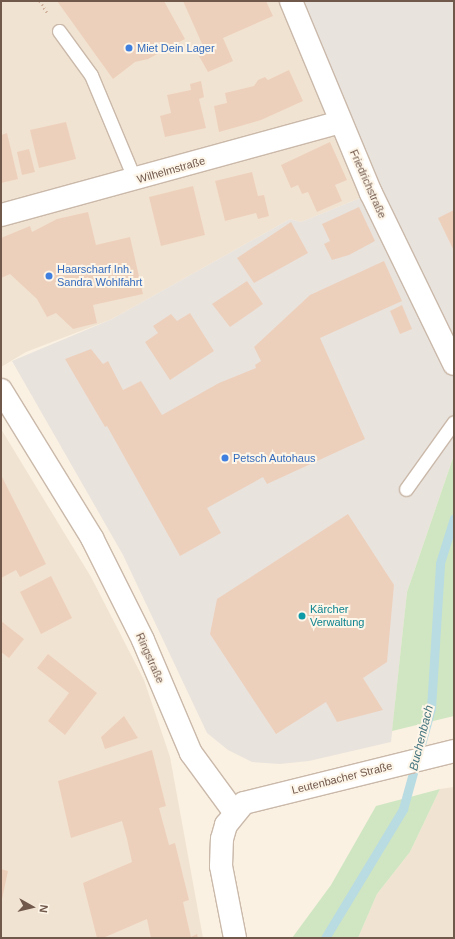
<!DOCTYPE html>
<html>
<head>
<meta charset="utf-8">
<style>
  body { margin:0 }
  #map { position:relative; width:455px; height:939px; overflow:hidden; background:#faf1e2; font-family:Helvetica,sans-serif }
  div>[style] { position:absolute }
  .residential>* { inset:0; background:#f1e3d1 }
  .industrial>* { inset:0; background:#e9e3dd }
  .green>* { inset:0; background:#d0e6c2 }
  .stream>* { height:9px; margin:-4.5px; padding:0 4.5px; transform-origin:4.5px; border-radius:4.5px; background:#b9dbe2 }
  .building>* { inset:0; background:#edd0bc }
  .path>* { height:2.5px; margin-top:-1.25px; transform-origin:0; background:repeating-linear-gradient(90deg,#d2b4a0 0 1px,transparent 0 4px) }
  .roads { filter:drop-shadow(1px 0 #cab9aa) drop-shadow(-1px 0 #cab9aa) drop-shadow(0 1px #cab9aa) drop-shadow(0 -1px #cab9aa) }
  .service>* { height:13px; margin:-6.5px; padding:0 6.5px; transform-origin:6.5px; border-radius:6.5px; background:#fff }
  .minor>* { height:22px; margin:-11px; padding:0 11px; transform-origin:11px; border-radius:11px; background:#fff }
  .tertiary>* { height:22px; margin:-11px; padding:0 11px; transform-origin:11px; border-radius:11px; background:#fff }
  .dots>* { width:11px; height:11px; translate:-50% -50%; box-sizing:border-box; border:2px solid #fdf5e8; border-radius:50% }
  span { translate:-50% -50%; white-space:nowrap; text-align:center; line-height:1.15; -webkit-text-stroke:4px #fdf5e8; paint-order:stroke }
  .shop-label { font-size:11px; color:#366cbe }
  .left { translate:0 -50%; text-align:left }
  .street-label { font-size:11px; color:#70584b }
  .culture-label { font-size:11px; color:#0d838f }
  .water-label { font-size:12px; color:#477781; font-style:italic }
  .frame { position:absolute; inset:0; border:2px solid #70584b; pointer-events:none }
  .north { position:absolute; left:12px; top:887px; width:40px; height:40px; -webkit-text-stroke:3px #fdf5e8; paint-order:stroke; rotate:98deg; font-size:11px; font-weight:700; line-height:16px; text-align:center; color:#70584b }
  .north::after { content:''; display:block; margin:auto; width:14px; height:18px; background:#70584b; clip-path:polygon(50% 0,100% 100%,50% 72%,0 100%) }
</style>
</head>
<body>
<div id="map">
  <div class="residential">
    <i style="clip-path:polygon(1px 1px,285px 1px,365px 196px,301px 222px,290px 219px,112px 319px,26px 352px,1px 367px)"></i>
    <i style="clip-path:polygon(1px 429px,91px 577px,144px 680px,170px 757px,203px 938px,1px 938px)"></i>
    <i style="clip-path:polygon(454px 787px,454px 938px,358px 938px,377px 894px,410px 852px,440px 789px)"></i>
  </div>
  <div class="industrial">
    <i style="clip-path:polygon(298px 1px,454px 1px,454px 455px,407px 592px,391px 742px,309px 761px,280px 764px,252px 762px,228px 750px,207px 733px,123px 555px,12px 361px,112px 319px,290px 219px,301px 222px,365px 196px)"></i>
  </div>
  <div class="green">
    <i style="clip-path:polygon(454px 455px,454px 716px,392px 731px,407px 592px)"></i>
    <i style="clip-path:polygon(440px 789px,410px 852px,377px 894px,358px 938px,292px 938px,331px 885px,376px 806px)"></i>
  </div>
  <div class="stream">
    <i style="left:325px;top:938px;width:151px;rotate:-58.8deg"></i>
    <i style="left:403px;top:809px;width:105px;rotate:-74.5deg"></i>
    <i style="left:431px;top:708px;width:145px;rotate:-86.4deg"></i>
    <i style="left:440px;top:563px;width:47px;rotate:-72.7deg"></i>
  </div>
  <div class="building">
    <i style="clip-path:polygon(57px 1px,164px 1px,185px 39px,148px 59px,135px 62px,113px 79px)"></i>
    <i style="clip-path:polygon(183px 1px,266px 1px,273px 16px,223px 38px,233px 61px,208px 72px,195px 49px,203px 46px)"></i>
    <i style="clip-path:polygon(289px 70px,303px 101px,261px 120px,219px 132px,214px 106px,227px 103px,225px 93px,254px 86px,258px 80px,265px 77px,268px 80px)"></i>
    <i style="clip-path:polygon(201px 81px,204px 97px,199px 99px,206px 128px,165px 137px,160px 116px,171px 113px,167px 95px,191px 90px,190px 84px)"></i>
    <i style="clip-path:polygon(66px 122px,76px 159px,39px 168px,30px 130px)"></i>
    <i style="clip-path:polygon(7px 133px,18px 179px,1px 183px,1px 135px)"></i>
    <i style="clip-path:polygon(330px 142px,347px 180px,335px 185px,342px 201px,317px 212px,308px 192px,302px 194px,298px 185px,291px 188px,281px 165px)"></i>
    <i style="clip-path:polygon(29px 149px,35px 172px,22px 175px,17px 152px)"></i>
    <i style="clip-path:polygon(252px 172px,258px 196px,264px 195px,269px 216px,258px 219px,256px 213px,225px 221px,215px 181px)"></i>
    <i style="clip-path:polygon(193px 186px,205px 235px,161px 246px,149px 197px)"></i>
    <i style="clip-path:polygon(359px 207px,375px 241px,349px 255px,332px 260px,324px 244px,330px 241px,322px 224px)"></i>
    <i style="clip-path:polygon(454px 210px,454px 251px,438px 218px)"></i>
    <i style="clip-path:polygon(88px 212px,96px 245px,130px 237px,143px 294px,93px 305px,97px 323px,73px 329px,56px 313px,47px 317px,37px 299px,10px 274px,1px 278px,1px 238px,30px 226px,32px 232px,57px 219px)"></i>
    <i style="clip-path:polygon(291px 222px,308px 253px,254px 283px,237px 258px)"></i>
    <i style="clip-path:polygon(384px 261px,402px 301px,320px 338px,365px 439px,267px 484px,263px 477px,207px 508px,221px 533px,180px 556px,107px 426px,105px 427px,65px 359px,91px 349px,103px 364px,108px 361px,123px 390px,141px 381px,162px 415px,219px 383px,256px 368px,255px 365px,261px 361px,254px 347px,310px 295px)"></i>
    <i style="clip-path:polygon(247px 281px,263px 304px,230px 327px,212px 304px)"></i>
    <i style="clip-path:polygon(402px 305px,412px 329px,400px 334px,390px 311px)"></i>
    <i style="clip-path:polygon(190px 313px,214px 351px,170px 380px,145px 342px,158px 333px,153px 326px,171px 314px,177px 321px)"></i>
    <i style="clip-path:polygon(1px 475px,46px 564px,20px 577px,16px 570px,1px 578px)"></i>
    <i style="clip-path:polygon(348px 514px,394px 585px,387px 662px,363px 678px,383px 710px,337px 722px,326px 702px,276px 734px,210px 634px,217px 599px)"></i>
    <i style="clip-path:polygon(51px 576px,72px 618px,41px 634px,20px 592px)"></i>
    <i style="clip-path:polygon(1px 621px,24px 639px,9px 658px,1px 652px)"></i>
    <i style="clip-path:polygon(48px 654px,97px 693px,65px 735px,48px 721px,69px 693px,37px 668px)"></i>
    <i style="clip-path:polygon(124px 716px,138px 738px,105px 749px,101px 737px)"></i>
    <i style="clip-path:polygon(152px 750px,166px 806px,159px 808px,169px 845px,175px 843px,189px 900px,183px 902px,187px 920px,191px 937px,197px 934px,198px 938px,151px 938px,147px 919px,103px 938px,97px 938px,83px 883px,132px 862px,127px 839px,122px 821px,71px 838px,58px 781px)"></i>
    <i style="clip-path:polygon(1px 869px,8px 871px,2px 899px,1px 899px)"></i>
  </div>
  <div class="path">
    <i style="left:40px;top:1px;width:15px;rotate:58deg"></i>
  </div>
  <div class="roads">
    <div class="service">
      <i style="left:59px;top:31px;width:54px;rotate:54deg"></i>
      <i style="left:91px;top:75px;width:114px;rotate:67.3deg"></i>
      <i style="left:406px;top:489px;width:82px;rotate:-54.4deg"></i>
    </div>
    <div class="minor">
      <i style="left:291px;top:1px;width:208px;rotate:67.4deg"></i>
      <i style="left:371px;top:193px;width:190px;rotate:64.1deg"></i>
      <i style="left:1px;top:215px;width:352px;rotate:-15.3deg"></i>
    </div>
    <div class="tertiary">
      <i style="left:1px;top:390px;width:174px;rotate:58.4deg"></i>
      <i style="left:92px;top:538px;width:114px;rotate:63.4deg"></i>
      <i style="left:143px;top:640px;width:123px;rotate:67deg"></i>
      <i style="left:191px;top:753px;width:74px;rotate:53.7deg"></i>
      <i style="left:235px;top:938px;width:73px;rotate:-101deg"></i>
      <i style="left:221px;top:866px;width:27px;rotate:-88deg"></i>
      <i style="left:222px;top:839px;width:15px;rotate:-74deg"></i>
      <i style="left:226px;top:825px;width:28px;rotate:-51deg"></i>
      <i style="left:244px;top:803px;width:216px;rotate:-13.9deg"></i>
    </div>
  </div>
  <div class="dots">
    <i style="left:129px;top:48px;background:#3f7fe0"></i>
    <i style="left:49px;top:276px;background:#3f7fe0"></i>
    <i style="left:225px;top:458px;background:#3f7fe0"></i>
    <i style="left:302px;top:616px;background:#0f9aa8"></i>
  </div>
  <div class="shop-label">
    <span class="left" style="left:137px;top:48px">Miet Dein Lager</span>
    <span class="left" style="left:57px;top:276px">Haarscharf Inh.<br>Sandra Wohlfahrt</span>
    <span class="left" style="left:233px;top:458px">Petsch Autohaus</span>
  </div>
  <div class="street-label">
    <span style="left:171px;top:170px;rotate:-16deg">Wilhelmstraße</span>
    <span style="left:368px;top:184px;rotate:66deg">Friedrichstraße</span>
    <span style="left:150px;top:658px;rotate:66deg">Ringstraße</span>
    <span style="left:342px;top:778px;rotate:-14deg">Leutenbacher Straße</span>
  </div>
  <div class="culture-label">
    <span class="left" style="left:310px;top:616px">Kärcher<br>Verwaltung</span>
  </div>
  <div class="water-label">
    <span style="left:422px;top:738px;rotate:-76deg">Buchenbach</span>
  </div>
  <div class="frame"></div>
  <div class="north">N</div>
</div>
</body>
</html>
